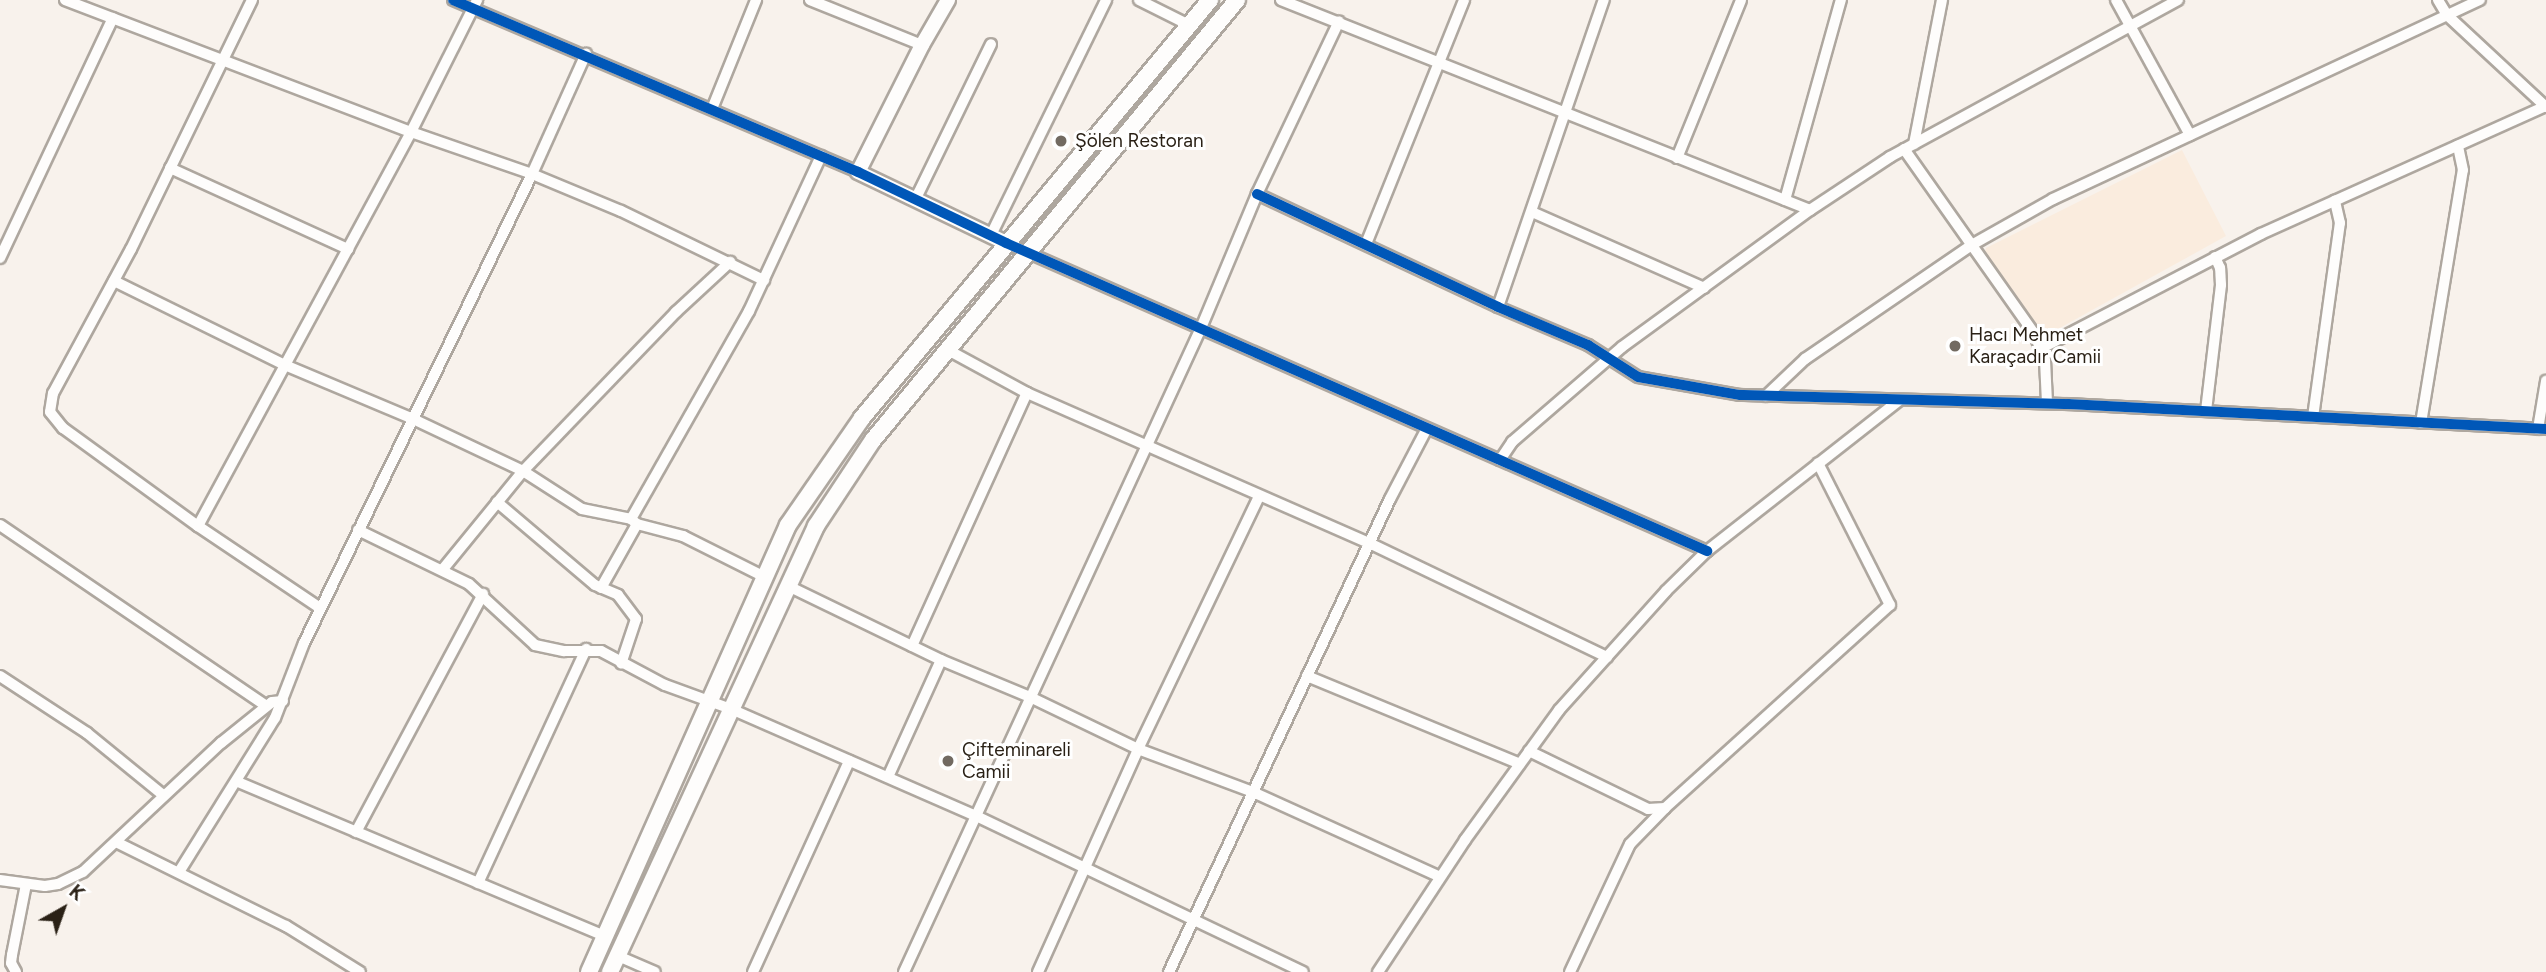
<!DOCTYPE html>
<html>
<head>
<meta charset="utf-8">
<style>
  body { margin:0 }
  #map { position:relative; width:2546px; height:972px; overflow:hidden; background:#f8f2ec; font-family:Figtree,sans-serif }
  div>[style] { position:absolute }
  .built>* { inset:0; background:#faecde }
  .roads { filter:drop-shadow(2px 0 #aea79f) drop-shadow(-2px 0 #aea79f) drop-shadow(0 2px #aea79f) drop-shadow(0 -2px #aea79f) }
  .minor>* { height:10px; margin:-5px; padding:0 5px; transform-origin:5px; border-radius:5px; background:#fefdfc }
  .tertiary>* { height:14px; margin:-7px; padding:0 7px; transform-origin:7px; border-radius:7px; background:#fefdfc }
  .secondary>* { height:16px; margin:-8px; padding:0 8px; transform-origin:8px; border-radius:8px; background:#fefdfc }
  .cycleway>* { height:10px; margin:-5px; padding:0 5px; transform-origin:5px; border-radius:5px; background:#0057b8 }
  .dots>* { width:19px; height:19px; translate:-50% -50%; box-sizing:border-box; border:4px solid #fff; border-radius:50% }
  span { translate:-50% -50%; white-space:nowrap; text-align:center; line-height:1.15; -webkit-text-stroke:6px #fff; paint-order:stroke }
  .poi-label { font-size:19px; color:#2a2116 }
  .left { translate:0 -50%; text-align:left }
  .north { position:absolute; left:28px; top:874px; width:70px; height:70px; -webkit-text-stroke:5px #fff; paint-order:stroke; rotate:40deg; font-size:19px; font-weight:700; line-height:28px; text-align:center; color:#2a2116 }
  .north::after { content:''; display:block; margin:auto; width:24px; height:32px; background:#2a2116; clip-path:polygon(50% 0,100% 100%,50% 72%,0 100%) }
</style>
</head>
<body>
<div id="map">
  <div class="built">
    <i style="clip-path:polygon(2182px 150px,2226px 236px,2047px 335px,2038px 331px,1983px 257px,1986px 248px)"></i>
  </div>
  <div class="roads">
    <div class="minor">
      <i style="left:65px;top:0;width:370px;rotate:20.9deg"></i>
      <i style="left:411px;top:132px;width:128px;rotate:19.1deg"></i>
      <i style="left:532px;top:174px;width:96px;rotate:22.6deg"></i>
      <i style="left:621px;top:211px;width:159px;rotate:25.8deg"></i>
      <i style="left:252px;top:0;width:277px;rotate:115.9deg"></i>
      <i style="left:131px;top:249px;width:164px;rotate:118.4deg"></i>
      <i style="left:53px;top:393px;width:19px;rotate:99deg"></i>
      <i style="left:50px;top:412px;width:21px;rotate:51deg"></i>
      <i style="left:63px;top:428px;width:167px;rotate:36deg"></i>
      <i style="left:198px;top:526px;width:147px;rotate:33.9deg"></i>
      <i style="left:453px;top:0;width:440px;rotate:23deg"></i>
      <i style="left:810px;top:0;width:121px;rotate:21.9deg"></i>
      <i style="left:1139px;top:0;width:56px;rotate:26.6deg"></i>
      <i style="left:1281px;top:0;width:569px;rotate:21.65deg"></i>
      <i style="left:2116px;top:0;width:154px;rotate:61.3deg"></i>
      <i style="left:2438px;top:0;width:17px;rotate:59deg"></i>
      <i style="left:2447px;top:15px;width:135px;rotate:42.9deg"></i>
      <i style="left:712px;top:109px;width:118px;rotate:-68deg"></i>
      <i style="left:1914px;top:144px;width:147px;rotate:-79deg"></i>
      <i style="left:1904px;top:149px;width:225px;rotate:54.8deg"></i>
      <i style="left:2034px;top:333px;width:29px;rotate:68deg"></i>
      <i style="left:2045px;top:360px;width:43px;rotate:87.3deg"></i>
      <i style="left:1677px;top:158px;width:170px;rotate:-67.9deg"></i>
      <i style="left:170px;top:168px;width:196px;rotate:24.5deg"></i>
      <i style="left:1257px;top:194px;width:266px;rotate:25.1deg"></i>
      <i style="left:1498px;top:307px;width:98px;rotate:22.9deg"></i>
      <i style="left:1588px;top:345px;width:59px;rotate:32.6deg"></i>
      <i style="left:1638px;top:377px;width:104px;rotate:10deg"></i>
      <i style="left:1740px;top:395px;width:328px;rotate:1.6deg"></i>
      <i style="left:2068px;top:404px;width:479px;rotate:3deg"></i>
      <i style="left:916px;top:198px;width:171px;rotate:-64deg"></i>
      <i style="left:1785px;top:200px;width:208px;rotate:-74.4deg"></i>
      <i style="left:1532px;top:212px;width:188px;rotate:23.8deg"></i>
      <i style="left:991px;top:235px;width:262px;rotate:-63.9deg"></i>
      <i style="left:1006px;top:243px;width:766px;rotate:23.72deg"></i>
      <i style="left:1366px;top:244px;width:263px;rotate:-68.1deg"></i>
      <i style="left:0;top:258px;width:265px;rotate:-64.8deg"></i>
      <i style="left:114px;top:281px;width:191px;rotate:26.2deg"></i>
      <i style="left:285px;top:365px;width:137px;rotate:22.8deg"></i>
      <i style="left:411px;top:418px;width:124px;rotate:25.3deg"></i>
      <i style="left:523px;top:471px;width:70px;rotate:32.8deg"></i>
      <i style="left:582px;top:509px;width:50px;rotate:11.5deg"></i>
      <i style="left:631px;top:519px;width:8px;rotate:40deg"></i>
      <i style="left:637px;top:524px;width:48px;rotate:14.6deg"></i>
      <i style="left:683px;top:536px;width:92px;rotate:26.6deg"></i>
      <i style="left:1498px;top:307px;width:325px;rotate:-71deg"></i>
      <i style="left:2040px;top:349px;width:249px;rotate:-27.5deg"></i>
      <i style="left:2261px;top:234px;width:312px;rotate:-24.2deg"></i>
      <i style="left:948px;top:350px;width:90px;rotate:28.6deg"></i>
      <i style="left:1027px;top:393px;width:373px;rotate:23.7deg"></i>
      <i style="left:1369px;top:543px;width:264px;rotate:25.6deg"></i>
      <i style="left:1766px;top:396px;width:54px;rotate:-43.5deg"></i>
      <i style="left:1805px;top:359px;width:200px;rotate:-34.4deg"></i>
      <i style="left:1970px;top:246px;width:95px;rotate:-29.5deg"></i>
      <i style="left:2053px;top:199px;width:471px;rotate:-25deg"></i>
      <i style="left:2206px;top:411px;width:127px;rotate:-83.2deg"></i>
      <i style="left:2221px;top:285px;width:17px;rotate:-93deg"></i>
      <i style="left:2220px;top:268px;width:12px;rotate:-114deg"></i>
      <i style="left:2313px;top:417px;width:196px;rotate:-82.1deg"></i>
      <i style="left:2340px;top:223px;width:23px;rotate:-103deg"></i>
      <i style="left:2421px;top:423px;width:256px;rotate:-80.6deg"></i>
      <i style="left:2463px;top:170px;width:25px;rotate:-102deg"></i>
      <i style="left:2538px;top:429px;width:49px;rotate:-80.5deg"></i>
      <i style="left:1500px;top:460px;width:22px;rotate:-56deg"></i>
      <i style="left:1512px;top:442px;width:145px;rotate:-40.8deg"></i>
      <i style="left:1622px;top:347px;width:233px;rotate:-36.1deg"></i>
      <i style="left:1810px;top:210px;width:96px;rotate:-33.5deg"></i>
      <i style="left:1890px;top:157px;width:328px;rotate:-28.6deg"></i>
      <i style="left:497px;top:502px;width:128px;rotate:40.3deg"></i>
      <i style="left:595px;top:585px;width:25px;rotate:23deg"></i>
      <i style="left:618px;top:595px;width:30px;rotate:53deg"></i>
      <i style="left:636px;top:619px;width:47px;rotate:108.4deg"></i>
      <i style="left:631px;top:519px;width:239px;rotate:-60.4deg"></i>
      <i style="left:749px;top:311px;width:171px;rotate:-65.1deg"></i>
      <i style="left:0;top:525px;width:322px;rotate:34.2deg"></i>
      <i style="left:198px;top:526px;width:448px;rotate:-61.6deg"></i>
      <i style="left:411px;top:132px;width:148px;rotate:-63.4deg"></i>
      <i style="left:358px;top:530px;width:123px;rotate:25.9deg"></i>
      <i style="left:469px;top:584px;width:90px;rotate:42.7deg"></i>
      <i style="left:535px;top:645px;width:30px;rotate:12deg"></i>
      <i style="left:564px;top:651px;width:37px"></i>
      <i style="left:601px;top:651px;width:72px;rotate:28deg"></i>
      <i style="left:665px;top:685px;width:70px;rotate:20deg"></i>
      <i style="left:731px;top:709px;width:267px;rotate:23.6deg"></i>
      <i style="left:976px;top:816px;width:362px;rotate:25.5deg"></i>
      <i style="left:443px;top:569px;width:127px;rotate:-50.8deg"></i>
      <i style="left:523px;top:471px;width:221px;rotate:-46.1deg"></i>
      <i style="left:676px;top:312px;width:74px;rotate:-42.8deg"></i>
      <i style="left:788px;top:586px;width:170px;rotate:25.8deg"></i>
      <i style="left:941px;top:660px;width:96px;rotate:22.6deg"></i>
      <i style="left:1030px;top:697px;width:120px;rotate:25.7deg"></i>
      <i style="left:1138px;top:749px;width:123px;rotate:20.5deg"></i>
      <i style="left:1253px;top:792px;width:205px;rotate:24.4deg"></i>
      <i style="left:601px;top:588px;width:73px;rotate:-60.6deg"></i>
      <i style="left:912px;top:646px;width:278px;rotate:-65.6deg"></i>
      <i style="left:0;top:676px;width:104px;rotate:33.2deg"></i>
      <i style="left:87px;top:733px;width:98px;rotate:39.2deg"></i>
      <i style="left:1307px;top:676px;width:230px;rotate:22.4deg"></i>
      <i style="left:1529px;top:751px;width:132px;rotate:26deg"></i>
      <i style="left:1648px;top:809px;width:17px;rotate:-3deg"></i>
      <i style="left:888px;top:777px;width:128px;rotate:-65.6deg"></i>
      <i style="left:238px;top:782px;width:398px;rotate:22.8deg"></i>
      <i style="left:356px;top:832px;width:270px;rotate:-61.9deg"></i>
      <i style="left:116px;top:842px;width:190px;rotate:26.3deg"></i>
      <i style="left:286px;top:926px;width:87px;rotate:31.9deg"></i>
      <i style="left:179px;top:872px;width:181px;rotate:-58.1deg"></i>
      <i style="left:275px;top:718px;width:80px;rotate:-68.9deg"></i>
      <i style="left:304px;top:643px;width:521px;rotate:-64.07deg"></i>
      <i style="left:532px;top:174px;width:132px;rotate:-65.8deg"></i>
      <i style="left:0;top:880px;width:45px;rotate:7.6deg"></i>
      <i style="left:45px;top:886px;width:13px;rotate:-9deg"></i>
      <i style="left:58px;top:884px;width:28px;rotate:-26deg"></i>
      <i style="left:83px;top:872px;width:189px;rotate:-43.1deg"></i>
      <i style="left:221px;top:743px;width:65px;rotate:-38.8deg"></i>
      <i style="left:272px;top:702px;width:11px;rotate:-5deg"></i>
      <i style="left:478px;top:883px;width:258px;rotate:-65.2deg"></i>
      <i style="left:618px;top:956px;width:40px;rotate:23.4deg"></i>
      <i style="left:16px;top:972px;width:10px;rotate:-119deg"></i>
      <i style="left:11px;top:963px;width:8px;rotate:-83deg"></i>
      <i style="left:12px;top:955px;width:72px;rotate:-78.8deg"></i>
      <i style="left:753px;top:972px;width:232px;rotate:-65.5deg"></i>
      <i style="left:904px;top:972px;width:709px;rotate:-65.24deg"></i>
      <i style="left:1201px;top:328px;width:145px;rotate:-67.3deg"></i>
      <i style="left:1257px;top:194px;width:191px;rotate:-64.6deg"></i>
      <i style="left:1038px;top:972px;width:244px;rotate:-65.8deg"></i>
      <i style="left:1138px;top:749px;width:280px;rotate:-64.4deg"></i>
      <i style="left:1169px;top:972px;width:522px;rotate:-64.96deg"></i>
      <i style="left:1390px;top:499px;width:78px;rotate:-62.4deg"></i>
      <i style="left:1378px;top:972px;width:158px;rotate:-56.6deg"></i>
      <i style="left:1465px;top:840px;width:160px;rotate:-54.1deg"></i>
      <i style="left:1559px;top:710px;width:160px;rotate:-48deg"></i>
      <i style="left:1666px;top:591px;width:57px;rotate:-44.3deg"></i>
      <i style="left:1707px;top:551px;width:243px;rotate:-38.1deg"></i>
      <i style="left:1570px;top:972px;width:141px;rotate:-64.9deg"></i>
      <i style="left:1630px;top:844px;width:50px;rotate:-45.8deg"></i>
      <i style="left:1665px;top:808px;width:303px;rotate:-42.1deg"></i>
      <i style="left:1890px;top:605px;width:159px;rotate:-116.9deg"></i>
    </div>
    <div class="tertiary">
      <i style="left:948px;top:0;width:52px;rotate:120deg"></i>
      <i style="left:922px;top:45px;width:142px;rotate:116.7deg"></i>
      <i style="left:858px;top:172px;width:164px;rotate:25.6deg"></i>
    </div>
    <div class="secondary">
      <i style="left:589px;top:972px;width:489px;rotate:-66deg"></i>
      <i style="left:788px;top:525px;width:130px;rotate:-55.3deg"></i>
      <i style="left:862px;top:418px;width:544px;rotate:-50.22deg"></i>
      <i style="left:610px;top:972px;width:491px;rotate:-65.2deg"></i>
      <i style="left:816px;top:526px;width:103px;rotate:-56.5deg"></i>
      <i style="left:873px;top:440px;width:571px;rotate:-50.4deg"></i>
    </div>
  </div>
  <div class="cycleway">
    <i style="left:453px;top:0;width:440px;rotate:23deg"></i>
    <i style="left:858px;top:172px;width:164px;rotate:25.6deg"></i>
    <i style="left:1006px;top:243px;width:766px;rotate:23.72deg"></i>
    <i style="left:1257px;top:194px;width:266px;rotate:25.1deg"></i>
    <i style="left:1498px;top:307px;width:98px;rotate:22.9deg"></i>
    <i style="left:1588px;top:345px;width:59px;rotate:32.6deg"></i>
    <i style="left:1638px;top:377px;width:104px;rotate:10deg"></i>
    <i style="left:1740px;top:395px;width:328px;rotate:1.6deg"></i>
    <i style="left:2068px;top:404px;width:479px;rotate:3deg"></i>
  </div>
  <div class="dots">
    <i style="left:1061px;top:141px;background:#726a61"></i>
    <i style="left:1955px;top:346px;background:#726a61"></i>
    <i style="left:948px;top:761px;background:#726a61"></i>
  </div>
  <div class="poi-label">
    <span class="left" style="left:1075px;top:141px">Şölen Restoran</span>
    <span class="left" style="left:1969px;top:346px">Hacı Mehmet<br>Karaçadır Camii</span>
    <span class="left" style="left:962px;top:761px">Çifteminareli<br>Camii</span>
  </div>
  <div class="north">K</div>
</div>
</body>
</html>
